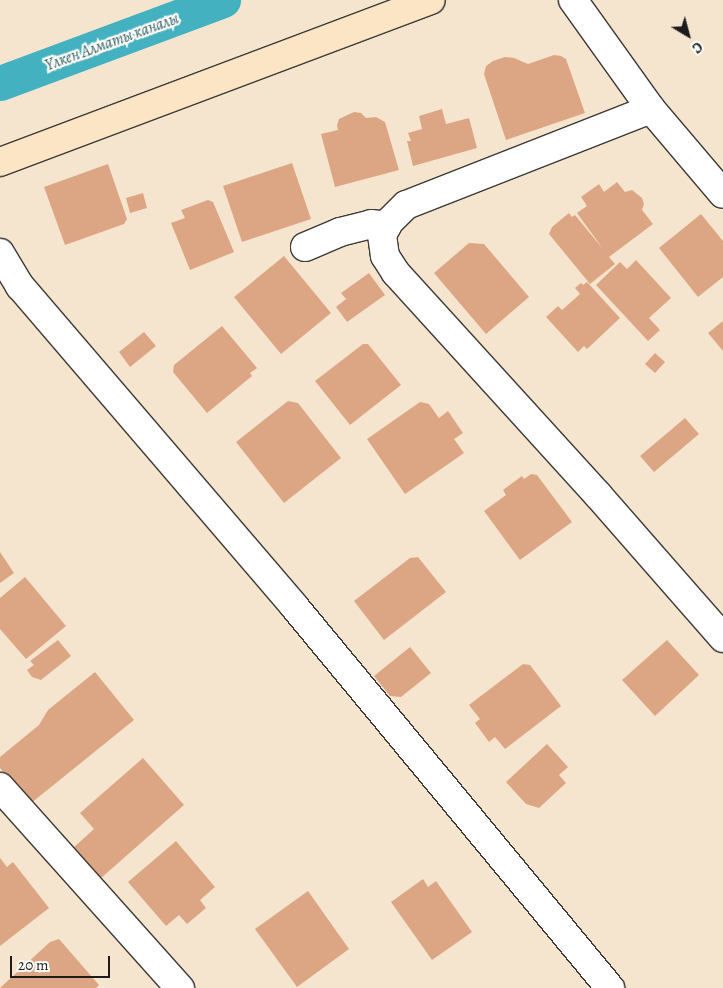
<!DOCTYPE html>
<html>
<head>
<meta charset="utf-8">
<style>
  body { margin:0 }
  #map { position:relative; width:723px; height:988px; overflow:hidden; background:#f6e5ce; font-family:Alegreya,serif }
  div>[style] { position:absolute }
  .canal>* { height:35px; margin:-17.5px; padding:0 17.5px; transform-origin:17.5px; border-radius:17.5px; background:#44b1c1 }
  .building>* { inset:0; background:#dca684 }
  .roads { filter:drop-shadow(1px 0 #3d3a37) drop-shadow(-1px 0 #3d3a37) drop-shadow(0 1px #3d3a37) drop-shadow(0 -1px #3d3a37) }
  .street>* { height:28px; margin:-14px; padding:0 14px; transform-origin:14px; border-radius:14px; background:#fff }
  .secondary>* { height:28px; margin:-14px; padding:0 14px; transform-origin:14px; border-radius:14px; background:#fce5c4 }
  span { translate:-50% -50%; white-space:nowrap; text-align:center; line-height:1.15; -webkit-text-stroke:4.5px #fdfcf7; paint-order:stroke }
  .water-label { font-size:16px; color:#2e5f66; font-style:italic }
  .north { position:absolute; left:663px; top:10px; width:50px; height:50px; -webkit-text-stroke:4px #fdfcf7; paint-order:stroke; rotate:143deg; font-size:14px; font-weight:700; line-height:20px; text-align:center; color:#1c1c1c }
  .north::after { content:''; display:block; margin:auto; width:18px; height:22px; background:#1c1c1c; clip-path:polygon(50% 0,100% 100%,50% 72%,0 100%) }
  .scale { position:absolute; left:10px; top:956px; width:100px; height:22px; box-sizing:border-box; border:2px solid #1c1c1c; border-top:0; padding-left:6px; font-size:15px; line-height:18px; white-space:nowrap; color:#1c1c1c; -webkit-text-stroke:4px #fdfcf7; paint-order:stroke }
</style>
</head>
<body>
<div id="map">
  <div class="canal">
    <i style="left:0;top:83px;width:238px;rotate:-20.4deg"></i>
  </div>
  <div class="building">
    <i style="clip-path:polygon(554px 55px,561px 56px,566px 59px,585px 113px,506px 140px,484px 74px,486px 66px,493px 61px,505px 57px,514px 58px,528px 64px)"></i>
    <i style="clip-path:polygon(442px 109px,446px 124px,469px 118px,477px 148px,413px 166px,407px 141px,411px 141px,408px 133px,422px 129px,419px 116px)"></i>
    <i style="clip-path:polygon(354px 112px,361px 113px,366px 118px,376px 117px,385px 122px,399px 170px,335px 187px,321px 134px,338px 130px,337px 125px,339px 119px)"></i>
    <i style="clip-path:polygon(292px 163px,311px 219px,242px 242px,223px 186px)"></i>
    <i style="clip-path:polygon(108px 164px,127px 219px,124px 224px,65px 245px,44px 187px)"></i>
    <i style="clip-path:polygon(617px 182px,625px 192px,632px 190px,642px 198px,644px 204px,642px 210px,653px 224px,609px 257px,615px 264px,590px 284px,549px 234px,552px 227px,569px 213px,572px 217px,575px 215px,603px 249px,577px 213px,587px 206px,581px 197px,599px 184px,604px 192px)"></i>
    <i style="clip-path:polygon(143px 193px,147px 208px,130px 213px,126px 198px)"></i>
    <i style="clip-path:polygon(208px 200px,213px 202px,234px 252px,190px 270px,171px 223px,185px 218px,181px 210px)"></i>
    <i style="clip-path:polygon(701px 214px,723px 241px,723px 277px,698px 297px,659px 248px)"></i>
    <i style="clip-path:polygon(469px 243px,484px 244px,529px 297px,486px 334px,434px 273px)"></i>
    <i style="clip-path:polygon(284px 256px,331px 313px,281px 354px,234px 297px)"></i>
    <i style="clip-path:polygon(636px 260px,671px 298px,649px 318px,660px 330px,648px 341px,596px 285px,620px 262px,627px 269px)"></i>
    <i style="clip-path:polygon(369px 273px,385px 295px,347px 322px,336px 307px,346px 299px,341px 293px)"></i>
    <i style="clip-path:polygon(587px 282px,620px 318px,587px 349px,584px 346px,578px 352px,546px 317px,558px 306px,562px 310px,580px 294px,575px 288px,581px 283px,583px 285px)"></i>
    <i style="clip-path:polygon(723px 321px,723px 351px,708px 333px)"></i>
    <i style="clip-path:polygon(222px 326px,257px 368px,250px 373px,252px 376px,207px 413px,173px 372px,174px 365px)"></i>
    <i style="clip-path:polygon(144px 332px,156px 346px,130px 367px,119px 352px)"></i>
    <i style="clip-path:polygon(363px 344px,368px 344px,401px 385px,350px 425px,315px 381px)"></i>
    <i style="clip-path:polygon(655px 353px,665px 362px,655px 373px,645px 364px)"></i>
    <i style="clip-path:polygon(288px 401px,298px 403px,341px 458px,284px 503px,236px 442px)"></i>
    <i style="clip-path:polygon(420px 402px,429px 404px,439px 418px,448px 411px,463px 433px,454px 439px,464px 453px,405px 494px,367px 439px)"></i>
    <i style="clip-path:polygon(685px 418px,699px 434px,654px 472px,640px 456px)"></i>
    <i style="clip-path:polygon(531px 474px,537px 475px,572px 522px,520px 560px,484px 511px,506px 495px,503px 490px,522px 476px,524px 479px)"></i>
    <i style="clip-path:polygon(0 552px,14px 573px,0 583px)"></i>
    <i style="clip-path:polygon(418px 557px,446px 592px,384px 640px,354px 601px,410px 558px)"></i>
    <i style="clip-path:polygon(25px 577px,66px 626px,26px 659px,0 629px,0 598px)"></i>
    <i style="clip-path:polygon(58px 640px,71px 656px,41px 680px,32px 677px,27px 670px,34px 665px,30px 661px)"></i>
    <i style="clip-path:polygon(667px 640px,699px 675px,655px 716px,622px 680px)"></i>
    <i style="clip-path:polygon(410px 647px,431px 673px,401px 697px,390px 696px,374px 676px)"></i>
    <i style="clip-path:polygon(523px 664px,530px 665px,561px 706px,505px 749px,495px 737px,489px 742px,475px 723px,480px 719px,469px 705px)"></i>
    <i style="clip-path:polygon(95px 672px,134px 720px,30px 804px,0 768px,0 757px,39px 725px,48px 710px)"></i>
    <i style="clip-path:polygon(547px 744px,568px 767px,559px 775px,566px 783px,539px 808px,526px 804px,506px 782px)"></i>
    <i style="clip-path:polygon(143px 758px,184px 805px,100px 879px,73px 848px,94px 829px,80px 813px)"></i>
    <i style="clip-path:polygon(176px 841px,215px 887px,200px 900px,206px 908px,187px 924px,179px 915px,166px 926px,128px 882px)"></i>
    <i style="clip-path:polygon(0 858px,7px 867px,13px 862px,49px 908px,0 946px)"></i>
    <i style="clip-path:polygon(423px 879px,428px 887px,436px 881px,472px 932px,432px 960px,391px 902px)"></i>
    <i style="clip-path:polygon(308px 891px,349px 949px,297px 987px,255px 929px)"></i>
    <i style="clip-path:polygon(59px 939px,99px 985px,96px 988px,0 988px,50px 942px)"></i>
  </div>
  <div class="roads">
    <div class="street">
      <i style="left:573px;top:0;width:134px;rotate:54.4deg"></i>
      <i style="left:651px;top:109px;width:111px;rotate:49.7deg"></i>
      <i style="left:651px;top:109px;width:263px;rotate:158.6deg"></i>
      <i style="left:406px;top:205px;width:24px;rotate:135deg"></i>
      <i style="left:389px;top:222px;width:15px;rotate:118deg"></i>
      <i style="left:382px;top:235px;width:21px;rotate:82deg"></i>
      <i style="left:385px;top:256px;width:20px;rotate:57deg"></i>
      <i style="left:396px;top:273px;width:300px;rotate:47.7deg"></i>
      <i style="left:598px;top:495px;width:190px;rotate:48.8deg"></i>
      <i style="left:305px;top:247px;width:38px;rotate:-23deg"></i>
      <i style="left:340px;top:232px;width:32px;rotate:-14deg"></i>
      <i style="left:371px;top:224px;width:16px;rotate:7deg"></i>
      <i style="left:0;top:253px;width:39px;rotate:59deg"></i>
      <i style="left:20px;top:286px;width:421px;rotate:49.4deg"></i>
      <i style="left:294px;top:606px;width:496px;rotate:50.4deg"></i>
      <i style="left:0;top:787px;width:270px;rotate:48.2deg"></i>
    </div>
    <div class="secondary">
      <i style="left:0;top:162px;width:460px;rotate:-20.6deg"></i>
    </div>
  </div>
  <div class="water-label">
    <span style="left:112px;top:42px;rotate:-20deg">Үлкен Алматы каналы</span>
  </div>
  <div class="north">С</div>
  <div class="scale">20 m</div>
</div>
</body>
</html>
